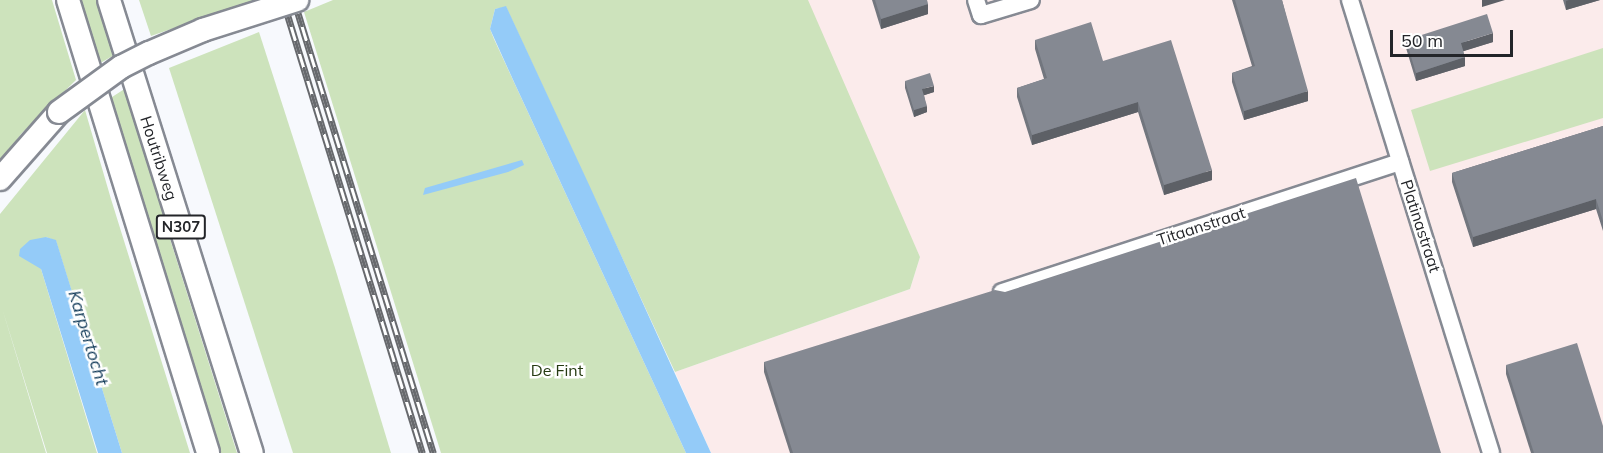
<!DOCTYPE html>
<html>
<head>
<meta charset="utf-8">
<style>
  body { margin:0 }
  #map { position:relative; width:1603px; height:453px; overflow:hidden; background:#f7f9fd; font-family:Mulish,sans-serif }
  div>[style] { position:absolute }
  .industrial>* { inset:0; background:#fbebeb }
  .green>* { inset:0; background:#cde3bc }
  .water>* { inset:0; background:#94cbf8 }
  .roads { filter:drop-shadow(2px 0 #868a93) drop-shadow(-2px 0 #868a93) drop-shadow(0 2px #868a93) drop-shadow(0 -2px #868a93) }
  .minor>* { height:16px; margin:-8px; padding:0 8px; transform-origin:8px; border-radius:8px; background:#fff }
  .major>* { height:22px; margin:-11px; padding:0 11px; transform-origin:11px; border-radius:11px; background:#fff }
  .rail>* { height:7px; margin-top:-3.5px; transform-origin:0; background:repeating-linear-gradient(90deg,#fff 0 14px,#67696d 0 28px); box-sizing:border-box; border-block:2px solid #67696d }
  .bridges { filter:drop-shadow(2px 0 #868a93) drop-shadow(-2px 0 #868a93) drop-shadow(0 2px #868a93) drop-shadow(0 -2px #868a93) }
  .major-bridge>* { height:22px; margin:-11px; padding:0 11px; transform-origin:11px; border-radius:11px; background:#fff }
  .wall>* { inset:0; background:#72767e }
  .shaded-wall>* { inset:0; background:#5d6066 }
  .building>* { inset:0; background:#858992 }
  span { translate:-50% -50%; white-space:nowrap; text-align:center; line-height:1.15; -webkit-text-stroke:5px #fff; paint-order:stroke }
  .shield-label span { padding:2px 4px; background:#fff; border:2px solid; border-radius:4px; -webkit-text-stroke-width:0 }
  .shield-label { font-size:15px; color:#232529; font-weight:700 }
  .street-label { font-size:16px; color:#232529 }
  .park-label { font-size:16px; color:#253a11 }
  .water-label { font-size:18px; color:#113a58; font-style:italic }
  .scale { position:absolute; left:1390px; top:30px; width:123px; height:27px; box-sizing:border-box; border:3px solid #232529; border-top:0; padding-left:8px; font-size:18px; line-height:21px; white-space:nowrap; color:#232529; -webkit-text-stroke:4px #fff; paint-order:stroke }
</style>
</head>
<body>
<div id="map">
  <div class="industrial">
    <i style="clip-path:polygon(800px 0,1603px 0,1603px 453px,711px 453px,675px 372px,910px 289px,920px 257px)"></i>
  </div>
  <div class="green">
    <i style="clip-path:polygon(0 0,52px 0,76px 80px,21px 134px,0 163px)"></i>
    <i style="clip-path:polygon(79px 0,99px 0,116px 54px,97px 65px)"></i>
    <i style="clip-path:polygon(139px 0,255px 0,151px 36px)"></i>
    <i style="clip-path:polygon(333px 0,808px 0,920px 257px,910px 289px,675px 372px,506px 7px,495px 9px,490px 29px,494px 39px,686px 453px,441px 453px,304px 12px)"></i>
    <i style="clip-path:polygon(259px 32px,335px 268px,391px 453px,293px 453px,169px 68px)"></i>
    <i style="clip-path:polygon(1603px 48px,1603px 118px,1430px 171px,1411px 110px)"></i>
    <i style="clip-path:polygon(126px 88px,171px 242px,237px 453px,216px 453px,109px 99px)"></i>
    <i style="clip-path:polygon(85px 110px,111px 199px,190px 453px,122px 453px,56px 241px,46px 237px,41px 269px,97px 453px,47px 453px,2px 308px,46px 453px,0 453px,0 214px)"></i>
  </div>
  <div class="water">
    <i style="clip-path:polygon(506px 6px,591px 189px,711px 453px,686px 453px,514px 82px,490px 29px,495px 9px)"></i>
    <i style="clip-path:polygon(522px 160px,524px 165px,508px 172px,423px 195px,425px 188px)"></i>
    <i style="clip-path:polygon(46px 237px,56px 240px,122px 453px,98px 453px,41px 269px,19px 256px,20px 249px,30px 240px)"></i>
  </div>
  <div class="roads">
    <div class="minor">
      <i style="left:976px;top:0;width:16px;rotate:72deg"></i>
      <i style="left:981px;top:15px;width:52px;rotate:-16.7deg"></i>
      <i style="left:1350px;top:0;width:474px;rotate:72.7deg"></i>
      <i style="left:1002px;top:292px;width:419px;rotate:-18.1deg"></i>
    </div>
    <div class="major">
      <i style="left:68px;top:0;width:474px;rotate:72.8deg"></i>
      <i style="left:109px;top:0;width:475px;rotate:72.5deg"></i>
      <i style="left:0;top:179px;width:89px;rotate:-48.6deg"></i>
    </div>
  </div>
  <div class="rail">
    <i style="left:283px;top:0;width:474px;rotate:72.9deg"></i>
    <i style="left:294px;top:0;width:474px;rotate:72.9deg"></i>
  </div>
  <div class="bridges">
    <div class="major-bridge">
      <i style="left:59px;top:112px;width:77px;rotate:-36deg"></i>
      <i style="left:121px;top:67px;width:31px;rotate:-27deg"></i>
      <i style="left:149px;top:53px;width:59px;rotate:-23.1deg"></i>
      <i style="left:203px;top:30px;width:99px;rotate:-17.7deg"></i>
    </div>
  </div>
  <div class="wall">
    <i style="clip-path:polygon(872px 0,927px 0,928px 14px,881px 29px)"></i>
    <i style="clip-path:polygon(1232px 0,1282px 0,1308px 101px,1244px 120px,1232px 82px,1232px 73px,1252px 66px)"></i>
    <i style="clip-path:polygon(1563px 0,1600px 0,1566px 10px)"></i>
    <i style="clip-path:polygon(1035px 40px,1103px 61px,1212px 180px,1164px 195px,1138px 112px,1032px 145px,1017px 97px,1017px 88px,1044px 79px,1035px 49px)"></i>
    <i style="clip-path:polygon(1406px 40px,1493px 42px,1463px 51px,1465px 66px,1416px 81px,1406px 48px)"></i>
    <i style="clip-path:polygon(905px 81px,934px 92px,924px 95px,927px 112px,914px 117px,905px 88px)"></i>
    <i style="clip-path:polygon(1603px 126px,1603px 231px,1596px 209px,1473px 247px,1452px 182px,1452px 173px)"></i>
    <i style="clip-path:polygon(764px 362px,1441px 453px,790px 453px,764px 372px)"></i>
    <i style="clip-path:polygon(1506px 365px,1603px 453px,1531px 453px,1506px 374px)"></i>
  </div>
  <div class="shaded-wall">
    <i style="clip-path:polygon(1482px 0,1505px 0,1482px 7px)"></i>
    <i style="clip-path:polygon(1569px 0,1600px 0,1566px 10px,1566px 1px)"></i>
    <i style="clip-path:polygon(928px 4px,928px 14px,881px 29px,881px 19px)"></i>
    <i style="clip-path:polygon(1493px 33px,1493px 42px,1461px 52px,1461px 43px)"></i>
    <i style="clip-path:polygon(1465px 57px,1465px 66px,1416px 81px,1416px 73px)"></i>
    <i style="clip-path:polygon(934px 86px,934px 92px,922px 96px,922px 89px)"></i>
    <i style="clip-path:polygon(1308px 91px,1308px 101px,1244px 120px,1244px 111px)"></i>
    <i style="clip-path:polygon(1138px 102px,1138px 112px,1032px 145px,1032px 135px)"></i>
    <i style="clip-path:polygon(927px 106px,927px 112px,914px 117px,914px 110px)"></i>
    <i style="clip-path:polygon(1212px 170px,1212px 180px,1164px 195px,1164px 185px)"></i>
    <i style="clip-path:polygon(1596px 199px,1596px 209px,1473px 247px,1473px 237px)"></i>
  </div>
  <div class="building">
    <i style="clip-path:polygon(875px 0,927px 0,928px 4px,881px 19px)"></i>
    <i style="clip-path:polygon(1235px 0,1282px 0,1308px 91px,1244px 111px,1232px 73px,1255px 66px)"></i>
    <i style="clip-path:polygon(1487px 14px,1493px 33px,1461px 43px,1465px 57px,1416px 73px,1406px 40px)"></i>
    <i style="clip-path:polygon(1091px 22px,1103px 61px,1171px 40px,1212px 170px,1164px 185px,1138px 102px,1032px 135px,1017px 88px,1047px 78px,1035px 40px)"></i>
    <i style="clip-path:polygon(930px 73px,934px 86px,922px 89px,927px 106px,914px 110px,905px 81px)"></i>
    <i style="clip-path:polygon(1603px 126px,1603px 221px,1596px 199px,1473px 237px,1452px 173px)"></i>
    <i style="clip-path:polygon(1356px 178px,1441px 453px,793px 453px,764px 362px,995px 290px,1005px 292px)"></i>
    <i style="clip-path:polygon(1577px 343px,1603px 426px,1603px 453px,1534px 453px,1506px 365px)"></i>
  </div>
  <div class="shield-label">
    <span style="left:181px;top:227px">N307</span>
  </div>
  <div class="street-label">
    <span style="left:159px;top:158px;rotate:72deg">Houtribweg</span>
    <span style="left:1201px;top:226px;rotate:-18deg">Titaanstraat</span>
    <span style="left:1421px;top:226px;rotate:72deg">Platinastraat</span>
  </div>
  <div class="park-label">
    <span style="left:557px;top:370px">De Fint</span>
  </div>
  <div class="water-label">
    <span style="left:88px;top:338px;rotate:73deg">Karpertocht</span>
  </div>
  <div class="scale">50 m</div>
</div>
</body>
</html>
